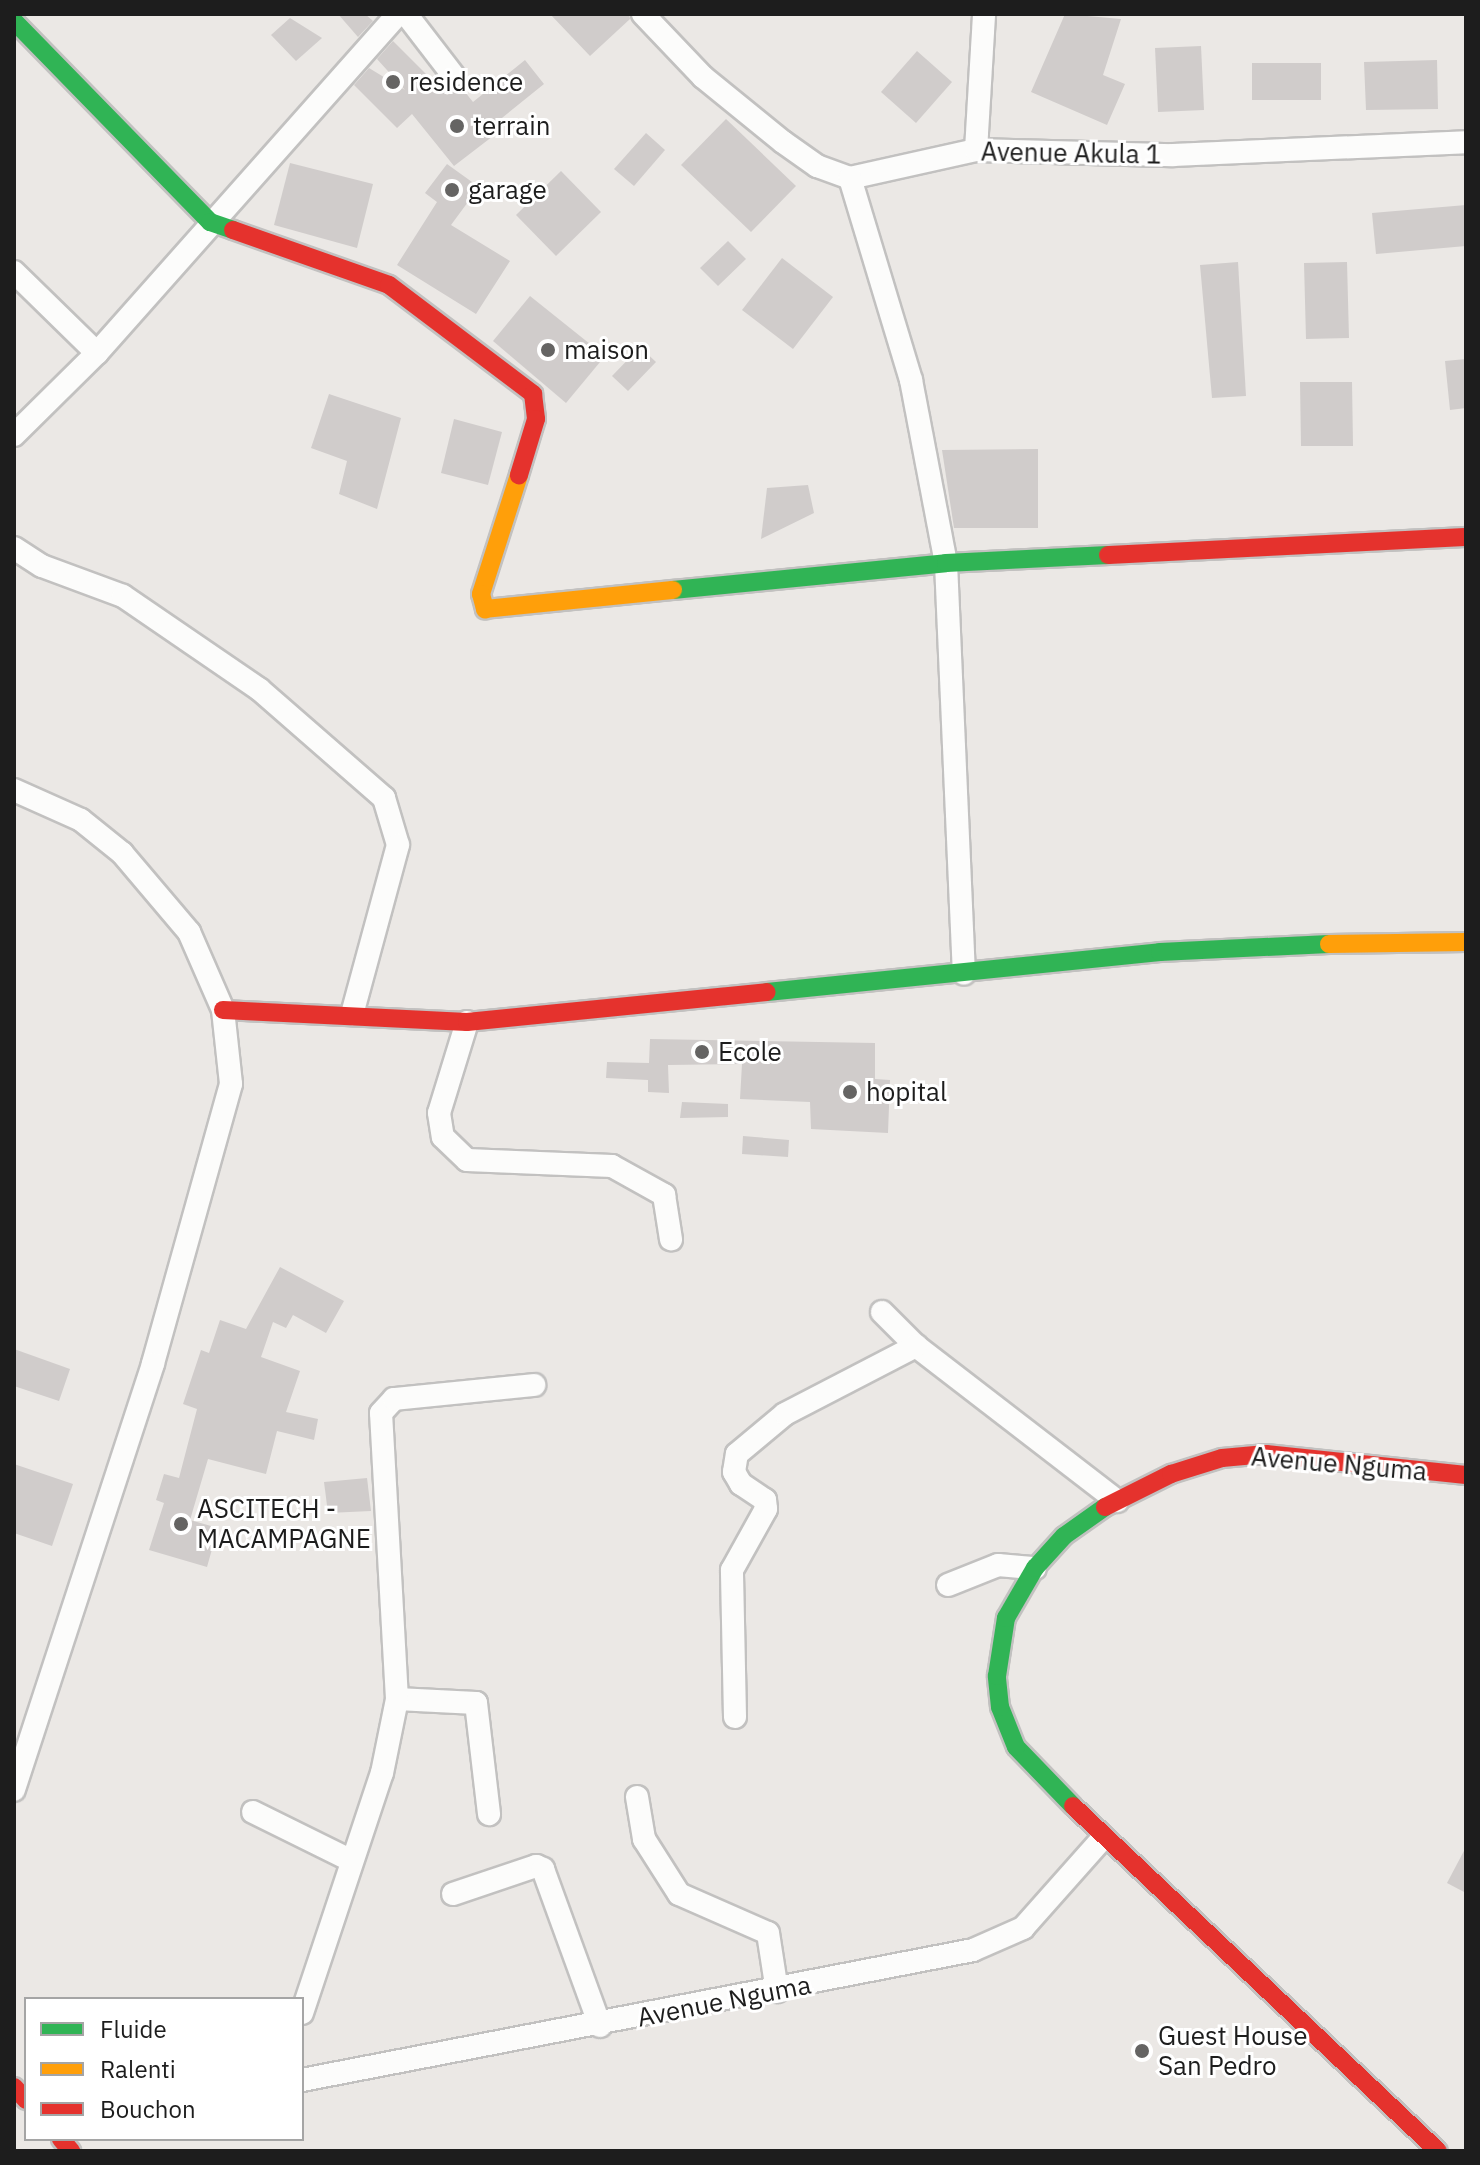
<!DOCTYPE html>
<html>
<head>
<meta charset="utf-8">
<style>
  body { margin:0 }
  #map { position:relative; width:1480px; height:2165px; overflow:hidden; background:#ebe8e5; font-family:"IBM Plex Sans",sans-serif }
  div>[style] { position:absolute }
  .building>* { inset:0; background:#d0cccb }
  .roads { filter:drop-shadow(2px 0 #c2c1c0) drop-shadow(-2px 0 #c2c1c0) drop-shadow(0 2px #c2c1c0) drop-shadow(0 -2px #c2c1c0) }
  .street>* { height:22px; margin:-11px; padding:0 11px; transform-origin:11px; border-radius:11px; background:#fcfcfb }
  .fast>* { height:18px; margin:-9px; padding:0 9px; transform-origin:9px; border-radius:9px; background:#30b455 }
  .slow>* { height:18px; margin:-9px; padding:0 9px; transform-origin:9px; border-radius:9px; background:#ff9f0a }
  .jam>* { height:18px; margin:-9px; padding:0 9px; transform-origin:9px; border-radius:9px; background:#e5322d }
  .dots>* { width:22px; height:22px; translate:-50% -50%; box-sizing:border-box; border:4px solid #fff; border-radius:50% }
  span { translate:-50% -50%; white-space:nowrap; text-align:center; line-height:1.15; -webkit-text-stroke:6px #fff; paint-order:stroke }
  .poi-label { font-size:26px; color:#1d1d1d }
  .left { translate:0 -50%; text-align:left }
  .street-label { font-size:26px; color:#1d1d1d }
  .frame { position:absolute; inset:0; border:16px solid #1d1d1d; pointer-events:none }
  .legend { position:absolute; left:24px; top:1997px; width:280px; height:144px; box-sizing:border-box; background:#fff; border:2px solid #a5a5a5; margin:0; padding:10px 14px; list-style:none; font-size:24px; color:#1d1d1d }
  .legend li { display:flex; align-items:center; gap:16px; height:40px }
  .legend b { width:40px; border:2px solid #a5a5a5 }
</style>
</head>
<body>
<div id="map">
  <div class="building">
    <i style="clip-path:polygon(338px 14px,365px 14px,373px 21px,358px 37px)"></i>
    <i style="clip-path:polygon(550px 14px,629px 14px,630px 19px,590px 56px)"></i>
    <i style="clip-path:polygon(1065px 14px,1121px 19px,1103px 75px,1125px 84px,1107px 125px,1031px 92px)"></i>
    <i style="clip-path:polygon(290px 18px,322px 38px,296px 61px,271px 35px)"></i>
    <i style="clip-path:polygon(393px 41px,447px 95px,461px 87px,473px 102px,525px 60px,544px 84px,492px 126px,497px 133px,454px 166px,412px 114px,397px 128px,354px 85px,369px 68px,405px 90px,377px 59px)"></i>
    <i style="clip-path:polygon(1201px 46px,1204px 110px,1158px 112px,1155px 48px)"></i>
    <i style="clip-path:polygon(917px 51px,952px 82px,916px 123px,881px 92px)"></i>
    <i style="clip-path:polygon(1437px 60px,1438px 109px,1366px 110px,1364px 62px)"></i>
    <i style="clip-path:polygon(1252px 63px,1321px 63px,1321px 100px,1252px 100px)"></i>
    <i style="clip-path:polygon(726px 119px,796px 186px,751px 232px,681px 165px)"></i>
    <i style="clip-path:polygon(646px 133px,665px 150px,634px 186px,614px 169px)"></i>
    <i style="clip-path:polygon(290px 163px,373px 184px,357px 248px,274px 225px)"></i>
    <i style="clip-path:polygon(447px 164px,479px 187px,451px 225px,510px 261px,476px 314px,397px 265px,437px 202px,425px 193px)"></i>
    <i style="clip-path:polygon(561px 171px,601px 212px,556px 256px,516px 215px)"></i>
    <i style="clip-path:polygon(1466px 205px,1466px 246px,1376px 254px,1372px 213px)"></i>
    <i style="clip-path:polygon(728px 241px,746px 259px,718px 286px,700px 268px)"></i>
    <i style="clip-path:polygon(782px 258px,833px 297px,793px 349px,742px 310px)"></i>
    <i style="clip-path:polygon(1238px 262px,1246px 396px,1212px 398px,1200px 265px)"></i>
    <i style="clip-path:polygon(1347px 262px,1349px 338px,1306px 339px,1304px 263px)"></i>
    <i style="clip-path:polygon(530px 296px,605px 356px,566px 403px,493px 341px)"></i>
    <i style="clip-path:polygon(640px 347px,656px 362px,628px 391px,612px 376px)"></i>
    <i style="clip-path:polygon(1466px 359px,1466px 408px,1450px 410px,1445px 361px)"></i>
    <i style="clip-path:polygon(1300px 382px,1352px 382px,1353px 446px,1301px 446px)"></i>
    <i style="clip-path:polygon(329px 394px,401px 418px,377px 509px,339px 494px,347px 461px,311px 448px)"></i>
    <i style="clip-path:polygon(454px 419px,502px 432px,488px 485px,441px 473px)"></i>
    <i style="clip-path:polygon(1038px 449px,1038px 528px,954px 528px,942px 450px)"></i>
    <i style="clip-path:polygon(808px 485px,814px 513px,761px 539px,767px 488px)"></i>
    <i style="clip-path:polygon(650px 1039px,875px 1043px,875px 1079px,890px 1080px,888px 1133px,811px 1129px,810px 1102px,740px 1099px,742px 1064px,668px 1065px,669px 1093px,648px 1092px,648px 1080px,606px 1078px,607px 1062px,649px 1063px)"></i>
    <i style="clip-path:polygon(682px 1102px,728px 1104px,728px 1117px,680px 1118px)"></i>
    <i style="clip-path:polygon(743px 1136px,789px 1140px,788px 1157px,742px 1154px)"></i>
    <i style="clip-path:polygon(280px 1267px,344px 1301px,326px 1333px,293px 1315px,286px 1328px,273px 1322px,261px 1357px,300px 1371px,286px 1412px,318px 1419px,314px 1440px,277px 1431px,266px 1474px,208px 1459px,190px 1520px,218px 1528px,207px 1567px,149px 1550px,164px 1503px,156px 1500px,164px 1474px,179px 1478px,197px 1409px,183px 1404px,201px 1350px,209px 1353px,220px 1320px,246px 1329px)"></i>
    <i style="clip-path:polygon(14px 1349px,70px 1369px,59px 1401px,14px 1386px)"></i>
    <i style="clip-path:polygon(14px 1464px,73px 1484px,52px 1546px,14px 1533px)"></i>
    <i style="clip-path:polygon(367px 1478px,371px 1511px,328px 1513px,324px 1482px)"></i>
    <i style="clip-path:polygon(1466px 1847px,1466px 1893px,1447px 1883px)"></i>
  </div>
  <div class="roads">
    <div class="street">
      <i style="left:406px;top:14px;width:77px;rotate:52.4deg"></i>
      <i style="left:643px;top:14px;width:87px;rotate:46.4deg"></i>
      <i style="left:703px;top:77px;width:103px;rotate:39.1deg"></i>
      <i style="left:783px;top:142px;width:42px;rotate:35.2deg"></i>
      <i style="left:817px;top:166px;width:35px;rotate:20deg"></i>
      <i style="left:850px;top:178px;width:129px;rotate:-12.5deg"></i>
      <i style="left:976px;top:150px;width:197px;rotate:1.5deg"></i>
      <i style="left:1173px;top:155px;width:293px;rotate:-2.5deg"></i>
      <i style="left:976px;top:150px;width:136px;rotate:-86.6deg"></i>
      <i style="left:850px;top:178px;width:211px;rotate:73.2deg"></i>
      <i style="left:911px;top:380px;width:186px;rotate:79.2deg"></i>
      <i style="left:946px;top:563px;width:411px;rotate:87.5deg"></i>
      <i style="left:14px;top:272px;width:116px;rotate:44.3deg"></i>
      <i style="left:14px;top:435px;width:117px;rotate:-44.7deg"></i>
      <i style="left:97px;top:353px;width:453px;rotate:-48.4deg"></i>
      <i style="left:14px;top:548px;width:33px;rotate:33deg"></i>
      <i style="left:42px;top:566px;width:86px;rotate:20.3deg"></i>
      <i style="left:123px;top:596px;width:165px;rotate:34.4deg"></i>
      <i style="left:259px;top:689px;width:166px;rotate:41.1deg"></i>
      <i style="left:384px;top:798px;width:49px;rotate:73.4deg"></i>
      <i style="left:398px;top:845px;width:175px;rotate:105.2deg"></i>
      <i style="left:14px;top:790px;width:73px;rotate:24.1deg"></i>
      <i style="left:81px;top:820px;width:53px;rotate:38.8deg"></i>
      <i style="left:122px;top:853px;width:104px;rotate:49.7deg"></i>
      <i style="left:189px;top:932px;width:85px;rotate:66.4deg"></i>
      <i style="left:223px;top:1010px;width:74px;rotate:83.8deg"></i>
      <i style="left:231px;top:1084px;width:291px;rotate:105.6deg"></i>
      <i style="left:153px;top:1364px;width:448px;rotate:108.1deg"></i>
      <i style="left:467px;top:1022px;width:95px;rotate:107.1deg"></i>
      <i style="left:439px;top:1113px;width:24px;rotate:81deg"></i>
      <i style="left:443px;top:1137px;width:33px;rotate:44deg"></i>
      <i style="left:467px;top:1160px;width:145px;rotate:2.4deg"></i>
      <i style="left:612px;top:1166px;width:60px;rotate:29.1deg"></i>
      <i style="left:664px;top:1195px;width:45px;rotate:81deg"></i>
      <i style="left:882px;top:1312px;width:48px;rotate:45deg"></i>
      <i style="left:916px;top:1346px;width:254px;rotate:37.6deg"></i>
      <i style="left:948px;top:1585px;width:54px;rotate:-21.8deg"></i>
      <i style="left:998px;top:1565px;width:37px;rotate:5deg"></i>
      <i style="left:397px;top:1699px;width:79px;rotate:2.9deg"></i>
      <i style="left:476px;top:1703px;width:112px;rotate:83.3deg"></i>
      <i style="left:735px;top:1717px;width:147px;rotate:-91.2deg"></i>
      <i style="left:732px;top:1570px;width:70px;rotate:-60.9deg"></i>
      <i style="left:766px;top:1509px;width:9px;rotate:-96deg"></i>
      <i style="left:765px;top:1500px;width:29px;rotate:-146deg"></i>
      <i style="left:741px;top:1484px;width:14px;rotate:-120deg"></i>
      <i style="left:734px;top:1472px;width:18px;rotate:-81deg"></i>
      <i style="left:737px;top:1454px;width:62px;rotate:-39.8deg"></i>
      <i style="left:785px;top:1414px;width:148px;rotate:-27.4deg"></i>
      <i style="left:637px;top:1797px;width:43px;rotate:80.5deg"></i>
      <i style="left:644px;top:1839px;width:65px;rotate:57.5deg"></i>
      <i style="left:679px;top:1894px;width:97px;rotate:23.7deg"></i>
      <i style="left:768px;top:1933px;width:59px;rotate:81.2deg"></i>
      <i style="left:253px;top:1812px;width:110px;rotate:26.3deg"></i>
      <i style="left:453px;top:1894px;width:88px;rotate:-18.6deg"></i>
      <i style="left:536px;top:1866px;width:8px;rotate:23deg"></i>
      <i style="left:543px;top:1869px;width:167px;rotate:70deg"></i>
      <i style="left:302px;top:2013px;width:253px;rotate:-71.6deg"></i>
      <i style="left:382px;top:1773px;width:76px;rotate:-78.5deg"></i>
      <i style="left:397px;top:1699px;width:286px;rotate:-93.2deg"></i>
      <i style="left:381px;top:1413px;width:19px;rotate:-47deg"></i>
      <i style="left:394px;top:1399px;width:141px;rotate:-5.7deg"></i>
      <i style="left:302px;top:2080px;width:683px;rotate:-10.96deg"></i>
      <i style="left:973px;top:1950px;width:55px;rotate:-23.7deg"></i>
      <i style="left:1023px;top:1928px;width:120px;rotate:-48.4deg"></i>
    </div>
    <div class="fast">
      <i style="left:14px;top:21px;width:281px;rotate:45.7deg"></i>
      <i style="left:210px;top:222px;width:24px;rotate:19deg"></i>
      <i style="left:673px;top:590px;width:274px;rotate:-5.6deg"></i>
      <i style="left:946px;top:563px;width:162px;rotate:-2.8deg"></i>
      <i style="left:767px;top:992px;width:395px;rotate:-5.8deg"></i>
      <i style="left:1160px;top:952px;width:169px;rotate:-2.7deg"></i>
      <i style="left:1073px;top:1806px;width:82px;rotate:-134deg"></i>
      <i style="left:1016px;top:1747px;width:43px;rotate:-111.8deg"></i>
      <i style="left:1000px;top:1707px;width:31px;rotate:-96deg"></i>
      <i style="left:997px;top:1676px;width:59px;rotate:-81.2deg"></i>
      <i style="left:1006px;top:1618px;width:58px;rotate:-59.9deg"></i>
      <i style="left:1035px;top:1568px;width:43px;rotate:-47.8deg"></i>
      <i style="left:1064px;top:1536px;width:50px;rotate:-35.3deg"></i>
    </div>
    <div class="slow">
      <i style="left:519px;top:475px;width:125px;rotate:107.7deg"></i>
      <i style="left:481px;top:594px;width:16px;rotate:75deg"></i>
      <i style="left:485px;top:609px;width:189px;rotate:-5.8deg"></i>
      <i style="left:1329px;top:944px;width:137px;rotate:-0.8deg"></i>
    </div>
    <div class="jam">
      <i style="left:233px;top:230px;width:165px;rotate:19.4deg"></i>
      <i style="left:389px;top:285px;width:181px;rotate:37.1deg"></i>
      <i style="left:533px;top:394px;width:25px;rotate:83deg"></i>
      <i style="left:536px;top:419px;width:59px;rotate:106.9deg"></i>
      <i style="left:1108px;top:555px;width:358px;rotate:-2.9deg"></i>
      <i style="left:223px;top:1010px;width:244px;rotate:2.8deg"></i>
      <i style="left:467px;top:1022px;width:301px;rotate:-5.7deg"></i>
      <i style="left:1105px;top:1507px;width:74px;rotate:-26.6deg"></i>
      <i style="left:1171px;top:1474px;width:53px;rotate:-17.4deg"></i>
      <i style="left:1222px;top:1458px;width:44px;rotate:-5.2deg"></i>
      <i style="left:1266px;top:1454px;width:201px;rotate:6deg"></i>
      <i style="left:1073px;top:1806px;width:502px;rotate:43.39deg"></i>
      <i style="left:14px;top:2087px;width:18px;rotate:47deg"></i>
      <i style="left:61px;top:2139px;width:16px;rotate:50deg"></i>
    </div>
  </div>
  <div class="dots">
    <i style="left:393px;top:82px;background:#656463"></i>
    <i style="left:457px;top:126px;background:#656463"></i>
    <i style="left:452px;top:190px;background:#656463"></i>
    <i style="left:548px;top:350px;background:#656463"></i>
    <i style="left:702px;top:1052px;background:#656463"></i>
    <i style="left:850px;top:1092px;background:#656463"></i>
    <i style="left:181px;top:1524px;background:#656463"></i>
    <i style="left:1142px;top:2051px;background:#656463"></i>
  </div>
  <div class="poi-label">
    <span class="left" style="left:409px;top:82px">residence</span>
    <span class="left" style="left:473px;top:126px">terrain</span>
    <span class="left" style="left:468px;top:190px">garage</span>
    <span class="left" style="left:564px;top:350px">maison</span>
    <span class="left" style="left:718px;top:1052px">Ecole</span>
    <span class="left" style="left:866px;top:1092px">hopital</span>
    <span class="left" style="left:197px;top:1524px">ASCITECH -<br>MACAMPAGNE</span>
    <span class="left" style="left:1158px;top:2051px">Guest House<br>San Pedro</span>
  </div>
  <div class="street-label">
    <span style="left:1071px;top:153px;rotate:1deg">Avenue Akula 1</span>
    <span style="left:1339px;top:1464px;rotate:5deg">Avenue Nguma</span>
    <span style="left:724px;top:2001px;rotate:-11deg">Avenue Nguma</span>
  </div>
  <div class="frame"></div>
  <ul class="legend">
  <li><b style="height:10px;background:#30b455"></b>Fluide</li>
  <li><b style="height:10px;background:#ff9f0a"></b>Ralenti</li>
  <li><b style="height:10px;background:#e5322d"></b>Bouchon</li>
  </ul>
</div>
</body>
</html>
